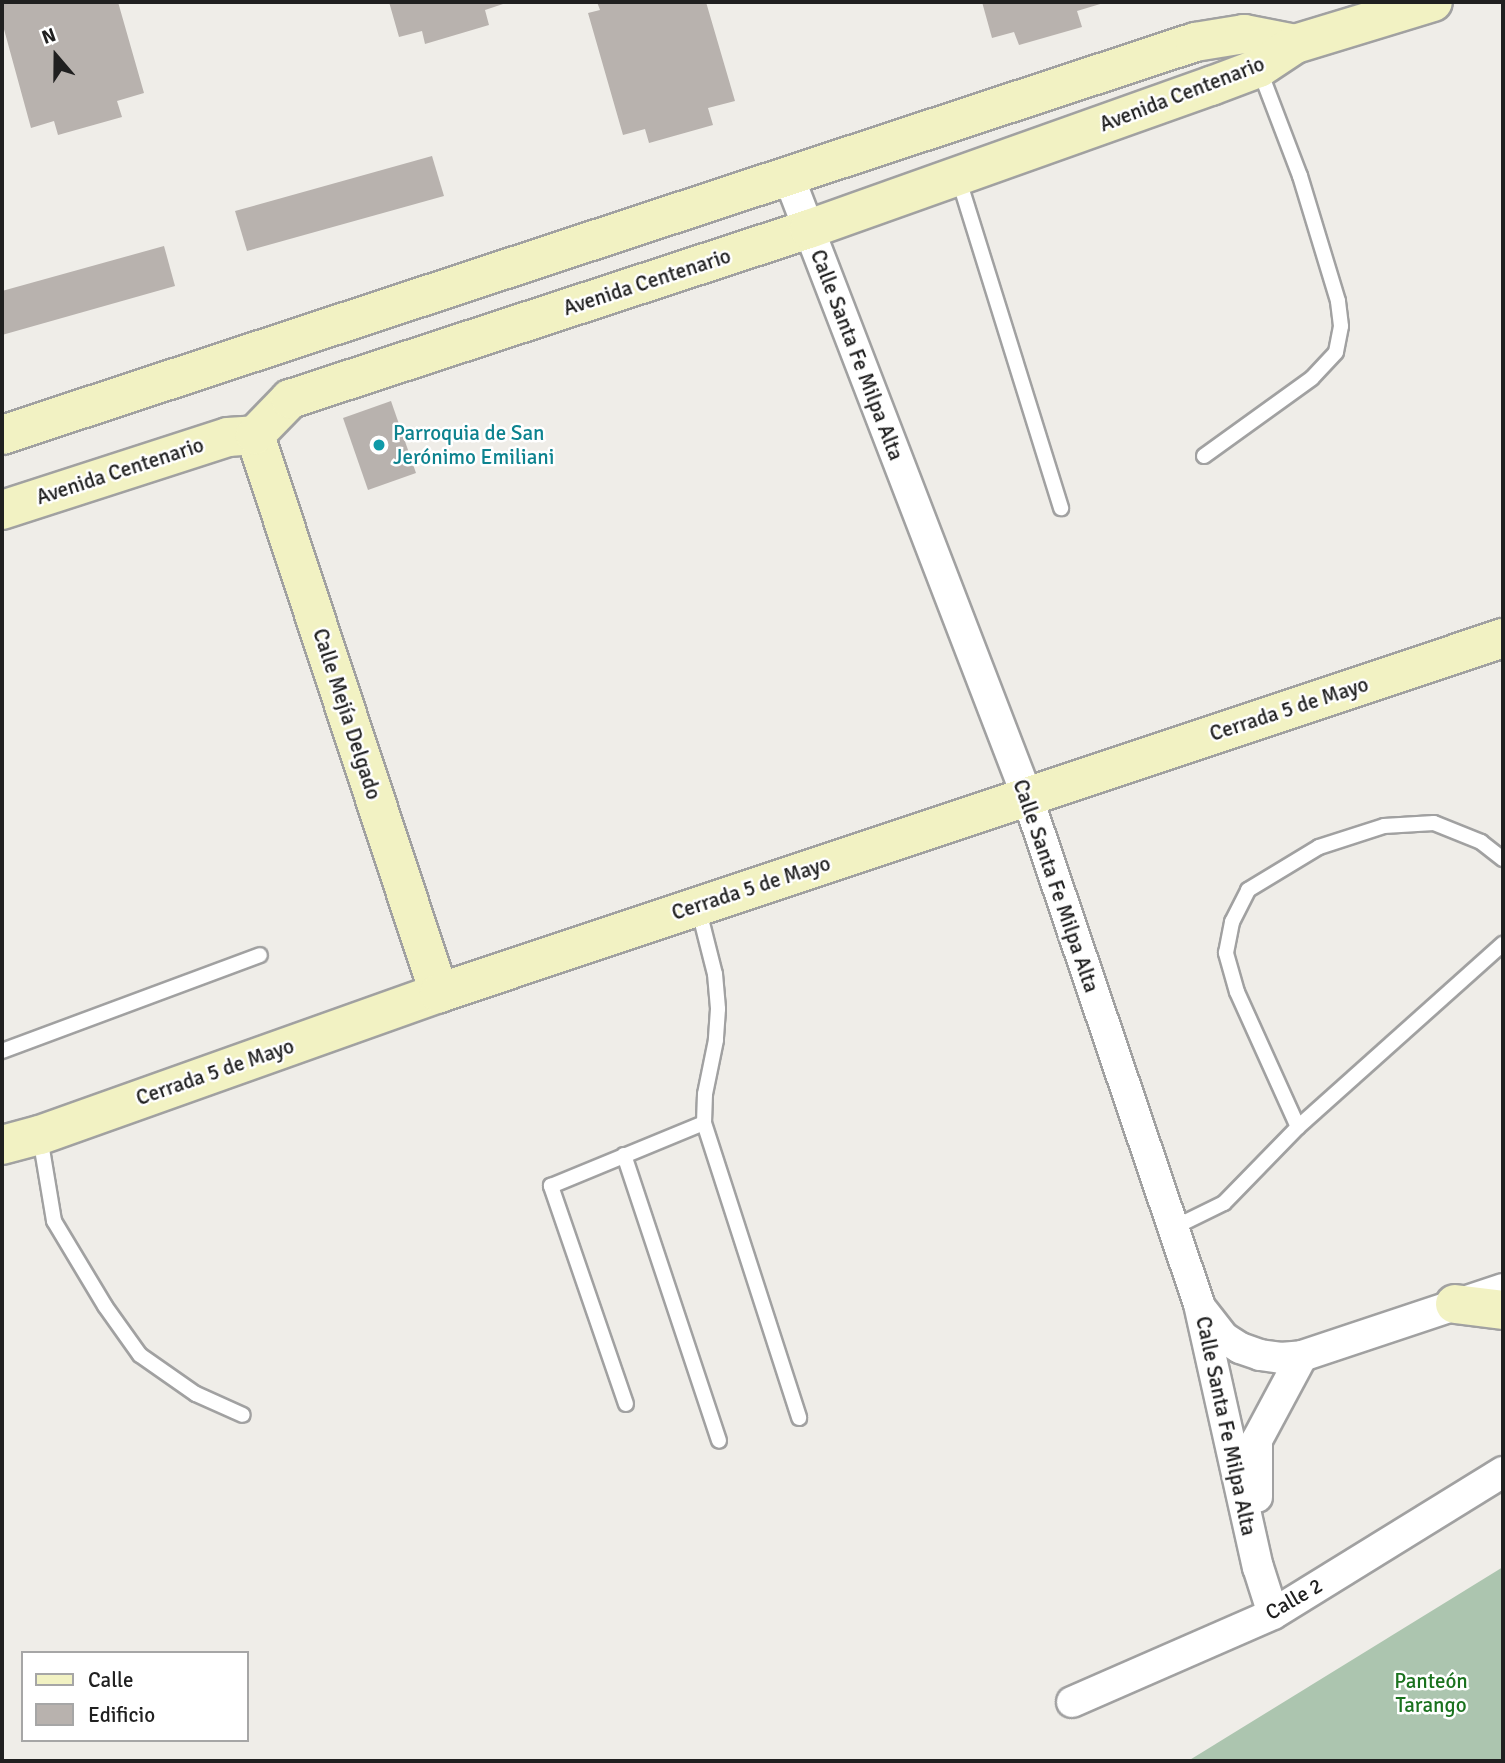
<!DOCTYPE html>
<html>
<head>
<meta charset="utf-8">
<style>
  body { margin:0 }
  #map { position:relative; width:1505px; height:1763px; overflow:hidden; background:#efede8; font-family:Signika,sans-serif }
  div>[style] { position:absolute }
  .cemetery>* { inset:0; background:#acc5af }
  .building>* { inset:0; background:#b8b2ae }
  .roads { filter:drop-shadow(2px 0 #a1a1a1) drop-shadow(-2px 0 #a1a1a1) drop-shadow(0 2px #a1a1a1) drop-shadow(0 -2px #a1a1a1) }
  .lane>* { height:14px; margin:-7px; padding:0 7px; transform-origin:7px; border-radius:7px; background:#fff }
  .street>* { height:30px; margin:-15px; padding:0 15px; transform-origin:15px; border-radius:15px; background:#fff }
  .secondary>* { height:38px; margin:-19px; padding:0 19px; transform-origin:19px; border-radius:19px; background:#f2f2c3 }
  .dots>* { width:19px; height:19px; translate:-50% -50%; box-sizing:border-box; border:4px solid #fff; border-radius:50% }
  span { translate:-50% -50%; white-space:nowrap; text-align:center; line-height:1.15; -webkit-text-stroke:5px #fff; paint-order:stroke }
  .street-label { font-size:21px; color:#202020 }
  .culture-label { font-size:21px; color:#0d838f }
  .left { translate:0 -50%; text-align:left }
  .park-label { font-size:21px; color:#1a721e }
  .frame { position:absolute; inset:0; border:4px solid #202020; pointer-events:none }
  .legend { position:absolute; left:21px; top:1651px; width:228px; height:91px; box-sizing:border-box; background:#fff; border:2px solid #a6a6a6; margin:0; padding:9px 12px; list-style:none; font-size:21px; color:#202020 }
  .legend li { display:flex; align-items:center; gap:14px; height:35px }
  .legend b { width:35px; border:2px solid #a6a6a6 }
  .north { position:absolute; left:21px; top:21px; width:70px; height:70px; -webkit-text-stroke:5px #fff; paint-order:stroke; rotate:340deg; font-size:19px; font-weight:700; line-height:28px; text-align:center; color:#202020 }
  .north::after { content:''; display:block; margin:auto; width:24px; height:32px; background:#202020; clip-path:polygon(50% 0,100% 100%,50% 72%,0 100%) }
</style>
</head>
<body>
<div id="map">
  <div class="cemetery">
    <i style="clip-path:polygon(1503px 1567px,1503px 1761px,1188px 1761px)"></i>
  </div>
  <div class="building">
    <i style="clip-path:polygon(9px 2px,118px 2px,144px 93px,117px 101px,122px 117px,58px 135px,54px 121px,31px 128px,2px 22px,2px 4px)"></i>
    <i style="clip-path:polygon(389px 2px,509px 2px,485px 10px,489px 25px,425px 44px,422px 31px,399px 37px)"></i>
    <i style="clip-path:polygon(597px 2px,706px 2px,735px 101px,708px 108px,713px 125px,649px 143px,645px 129px,623px 135px,588px 13px,600px 10px)"></i>
    <i style="clip-path:polygon(982px 2px,1107px 2px,1077px 11px,1082px 27px,1019px 45px,1014px 32px,992px 38px)"></i>
    <i style="clip-path:polygon(432px 156px,444px 196px,247px 251px,235px 211px)"></i>
    <i style="clip-path:polygon(164px 246px,175px 286px,2px 335px,2px 291px)"></i>
    <i style="clip-path:polygon(391px 401px,416px 473px,368px 490px,343px 418px)"></i>
  </div>
  <div class="roads">
    <div class="lane">
      <i style="left:958px;top:177px;width:347px;rotate:72.7deg"></i>
      <i style="left:1204px;top:456px;width:133px;rotate:-35.8deg"></i>
      <i style="left:1312px;top:378px;width:35px;rotate:-47deg"></i>
      <i style="left:1336px;top:352px;width:26px;rotate:-79deg"></i>
      <i style="left:1341px;top:326px;width:25px;rotate:-97deg"></i>
      <i style="left:1338px;top:301px;width:131px;rotate:-106.9deg"></i>
      <i style="left:1300px;top:176px;width:112px;rotate:-110.9deg"></i>
      <i style="left:698px;top:907px;width:69px;rotate:75.8deg"></i>
      <i style="left:715px;top:974px;width:35px;rotate:85deg"></i>
      <i style="left:718px;top:1009px;width:31px;rotate:94deg"></i>
      <i style="left:716px;top:1040px;width:55px;rotate:101.5deg"></i>
      <i style="left:705px;top:1094px;width:29px;rotate:92deg"></i>
      <i style="left:704px;top:1123px;width:310px;rotate:72.1deg"></i>
      <i style="left:2px;top:1051px;width:275px;rotate:-20.4deg"></i>
      <i style="left:1298px;top:1127px;width:148px;rotate:-114.3deg"></i>
      <i style="left:1237px;top:992px;width:41px;rotate:-105.8deg"></i>
      <i style="left:1226px;top:953px;width:32px;rotate:-79deg"></i>
      <i style="left:1232px;top:922px;width:36px;rotate:-63deg"></i>
      <i style="left:1248px;top:890px;width:83px;rotate:-31.2deg"></i>
      <i style="left:1319px;top:847px;width:68px;rotate:-17.9deg"></i>
      <i style="left:1384px;top:826px;width:50px;rotate:-3.4deg"></i>
      <i style="left:1434px;top:823px;width:51px;rotate:22deg"></i>
      <i style="left:1481px;top:842px;width:28px;rotate:38deg"></i>
      <i style="left:40px;top:1137px;width:85px;rotate:80.5deg"></i>
      <i style="left:54px;top:1221px;width:99px;rotate:59deg"></i>
      <i style="left:105px;top:1306px;width:60px;rotate:54.5deg"></i>
      <i style="left:140px;top:1355px;width:68px;rotate:34.9deg"></i>
      <i style="left:196px;top:1394px;width:51px;rotate:24.1deg"></i>
      <i style="left:624px;top:1155px;width:301px;rotate:71.6deg"></i>
      <i style="left:1171px;top:1229px;width:59px;rotate:-26.1deg"></i>
      <i style="left:1224px;top:1203px;width:106px;rotate:-45.8deg"></i>
      <i style="left:1298px;top:1127px;width:275px;rotate:-41.8deg"></i>
      <i style="left:626px;top:1404px;width:231px;rotate:-109deg"></i>
      <i style="left:551px;top:1186px;width:165px;rotate:-22.4deg"></i>
    </div>
    <div class="street">
      <i style="left:788px;top:175px;width:665px;rotate:68.95deg"></i>
      <i style="left:1027px;top:796px;width:536px;rotate:71.29deg"></i>
      <i style="left:1199px;top:1304px;width:270px;rotate:77.4deg"></i>
      <i style="left:1258px;top:1567px;width:49px;rotate:72.3deg"></i>
      <i style="left:1203px;top:1311px;width:33px;rotate:52deg"></i>
      <i style="left:1223px;top:1337px;width:20px;rotate:33deg"></i>
      <i style="left:1240px;top:1348px;width:21px;rotate:19deg"></i>
      <i style="left:1260px;top:1355px;width:21px;rotate:8deg"></i>
      <i style="left:1281px;top:1358px;width:21px;rotate:-5deg"></i>
      <i style="left:1302px;top:1356px;width:212px;rotate:-18.4deg"></i>
      <i style="left:1257px;top:1497px;width:57px;rotate:-90deg"></i>
      <i style="left:1257px;top:1440px;width:95px;rotate:-61.8deg"></i>
      <i style="left:1072px;top:1702px;width:219px;rotate:-23.6deg"></i>
      <i style="left:1273px;top:1614px;width:270px;rotate:-31.7deg"></i>
    </div>
    <div class="secondary">
      <i style="left:2px;top:435px;width:1256px;rotate:-18.23deg"></i>
      <i style="left:1195px;top:42px;width:50px;rotate:-9.3deg"></i>
      <i style="left:1244px;top:34px;width:52px;rotate:11.1deg"></i>
      <i style="left:255px;top:435px;width:588px;rotate:71.75deg"></i>
      <i style="left:2px;top:510px;width:237px;rotate:-17.9deg"></i>
      <i style="left:228px;top:437px;width:27px;rotate:-4deg"></i>
      <i style="left:255px;top:435px;width:50px;rotate:-45.8deg"></i>
      <i style="left:290px;top:399px;width:546px;rotate:-18.14deg"></i>
      <i style="left:809px;top:229px;width:427px;rotate:-19.6deg"></i>
      <i style="left:1211px;top:86px;width:51px;rotate:-20.6deg"></i>
      <i style="left:1259px;top:68px;width:43px;rotate:-33.7deg"></i>
      <i style="left:1295px;top:44px;width:144px;rotate:-16.9deg"></i>
      <i style="left:2px;top:1145px;width:39px;rotate:-15deg"></i>
      <i style="left:40px;top:1135px;width:424px;rotate:-19.6deg"></i>
      <i style="left:439px;top:993px;width:1122px;rotate:-18.45deg"></i>
      <i style="left:1455px;top:1304px;width:48px;rotate:7.1deg"></i>
    </div>
  </div>
  <div class="dots">
    <i style="left:379px;top:445px;background:#0f9aa8"></i>
  </div>
  <div class="street-label">
    <span style="left:1182px;top:94px;rotate:-21deg">Avenida Centenario</span>
    <span style="left:647px;top:282px;rotate:-18deg">Avenida Centenario</span>
    <span style="left:857px;top:355px;rotate:69deg">Calle Santa Fe Milpa Alta</span>
    <span style="left:120px;top:471px;rotate:-18deg">Avenida Centenario</span>
    <span style="left:1289px;top:709px;rotate:-18deg">Cerrada 5 de Mayo</span>
    <span style="left:347px;top:714px;rotate:72deg">Calle Mejía Delgado</span>
    <span style="left:1056px;top:886px;rotate:71deg">Calle Santa Fe Milpa Alta</span>
    <span style="left:751px;top:888px;rotate:-18deg">Cerrada 5 de Mayo</span>
    <span style="left:215px;top:1072px;rotate:-19deg">Cerrada 5 de Mayo</span>
    <span style="left:1226px;top:1426px;rotate:78deg">Calle Santa Fe Milpa Alta</span>
    <span style="left:1294px;top:1599px;rotate:-30deg">Calle 2</span>
  </div>
  <div class="culture-label">
    <span class="left" style="left:393px;top:445px">Parroquia de San<br>Jerónimo Emiliani</span>
  </div>
  <div class="park-label">
    <span style="left:1431px;top:1693px">Panteón<br>Tarango</span>
  </div>
  <div class="frame"></div>
  <ul class="legend">
  <li><b style="height:9px;background:#f2f2c3"></b>Calle</li>
  <li><b style="height:19px;background:#b8b2ae"></b>Edificio</li>
  </ul>
  <div class="north">N</div>
</div>
</body>
</html>
